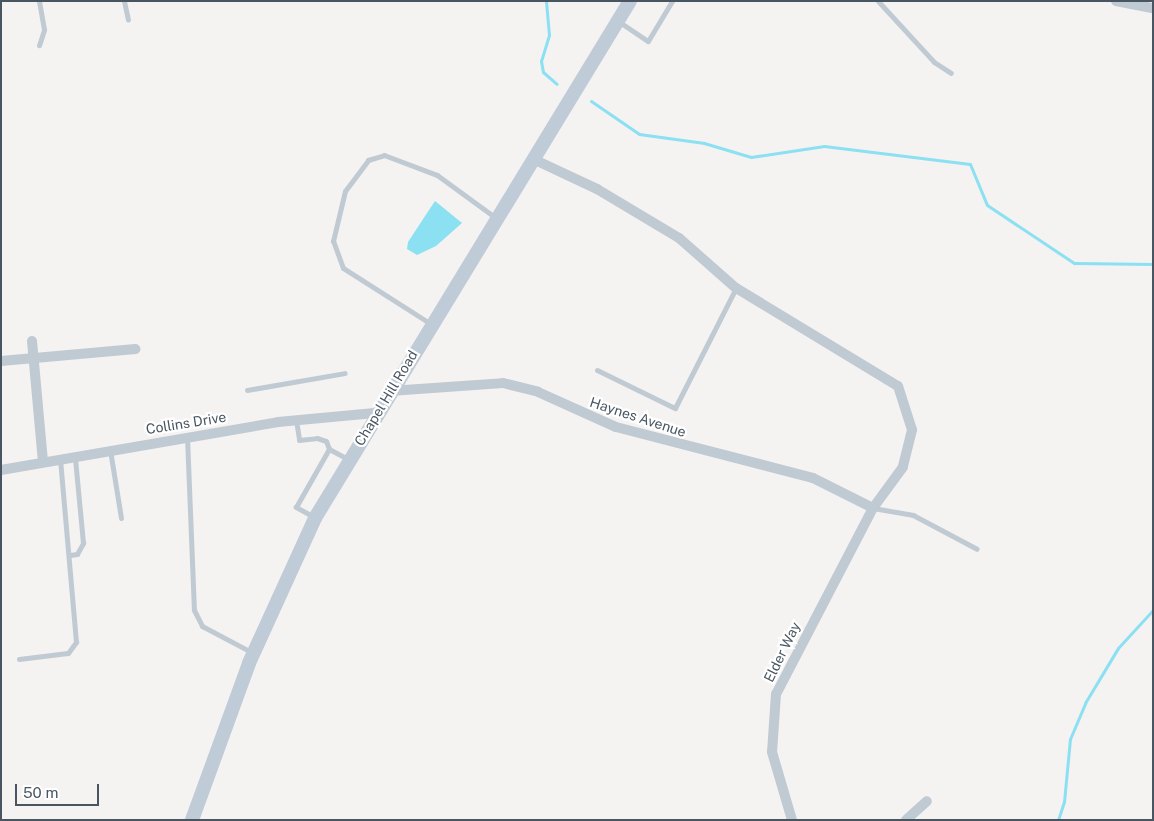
<!DOCTYPE html>
<html>
<head>
<meta charset="utf-8">
<style>
  body { margin:0 }
  #map { position:relative; width:1154px; height:821px; overflow:hidden; background:#f5f2f2; font-family:"Public Sans",sans-serif }
  div>[style] { position:absolute }
  .water>* { inset:0; background:#8be0f2 }
  .stream>* { height:3px; margin:-1.5px; padding:0 1.5px; transform-origin:1.5px; border-radius:1.5px; background:#8be0f2 }
  .lane>* { height:5px; margin:-2.5px; padding:0 2.5px; transform-origin:2.5px; border-radius:2.5px; background:#c0cad2 }
  .street>* { height:10px; margin:-5px; padding:0 5px; transform-origin:5px; border-radius:5px; background:#c0cad2 }
  .secondary>* { height:14px; margin:-7px; padding:0 7px; transform-origin:7px; border-radius:7px; background:#bfcbd6 }
  span { translate:-50% -50%; white-space:nowrap; text-align:center; line-height:1.15; -webkit-text-stroke:4.5px #fff; paint-order:stroke }
  .street-label { font-size:14px; color:#495661 }
  .frame { position:absolute; inset:0; border:2px solid #495661; pointer-events:none }
  .scale { position:absolute; left:15px; top:784px; width:84px; height:22px; box-sizing:border-box; border:2px solid #495661; border-top:0; padding-left:6px; font-size:15px; line-height:18px; white-space:nowrap; color:#495661; -webkit-text-stroke:4px #fff; paint-order:stroke }
</style>
</head>
<body>
<div id="map">
  <div class="water">
    <i style="clip-path:polygon(435px 201px,462px 223px,436px 246px,417px 255px,407px 249px,408px 242px)"></i>
  </div>
  <div class="stream">
    <i style="left:546px;top:1px;width:34px;rotate:85deg"></i>
    <i style="left:549px;top:35px;width:27px;rotate:107deg"></i>
    <i style="left:541px;top:61px;width:11px;rotate:80deg"></i>
    <i style="left:543px;top:72px;width:18px;rotate:41deg"></i>
    <i style="left:591px;top:101px;width:58px;rotate:34.5deg"></i>
    <i style="left:639px;top:134px;width:66px;rotate:7.9deg"></i>
    <i style="left:704px;top:143px;width:49px;rotate:16.6deg"></i>
    <i style="left:751px;top:157px;width:74px;rotate:-8.6deg"></i>
    <i style="left:824px;top:146px;width:147px;rotate:7deg"></i>
    <i style="left:970px;top:164px;width:44px;rotate:67.5deg"></i>
    <i style="left:987px;top:205px;width:105px;rotate:33.7deg"></i>
    <i style="left:1074px;top:263px;width:79px;rotate:0.7deg"></i>
    <i style="left:1058px;top:820px;width:19px;rotate:-72deg"></i>
    <i style="left:1064px;top:802px;width:63px;rotate:-84.6deg"></i>
    <i style="left:1070px;top:739px;width:39px;rotate:-67deg"></i>
    <i style="left:1085px;top:703px;width:64px;rotate:-59deg"></i>
    <i style="left:1118px;top:648px;width:52px;rotate:-47.4deg"></i>
  </div>
  <div class="lane">
    <i style="left:39px;top:1px;width:29px;rotate:80deg"></i>
    <i style="left:44px;top:30px;width:16px;rotate:108deg"></i>
    <i style="left:124px;top:1px;width:19px;rotate:78deg"></i>
    <i style="left:878px;top:1px;width:83px;rotate:47.4deg"></i>
    <i style="left:934px;top:62px;width:20px;rotate:33deg"></i>
    <i style="left:618px;top:21px;width:36px;rotate:34deg"></i>
    <i style="left:648px;top:41px;width:47px;rotate:-59deg"></i>
    <i style="left:431px;top:324px;width:104px;rotate:-147.5deg"></i>
    <i style="left:343px;top:268px;width:29px;rotate:-110deg"></i>
    <i style="left:333px;top:241px;width:51px;rotate:-76.5deg"></i>
    <i style="left:345px;top:191px;width:39px;rotate:-53deg"></i>
    <i style="left:368px;top:160px;width:17px;rotate:-17deg"></i>
    <i style="left:384px;top:155px;width:57px;rotate:20.7deg"></i>
    <i style="left:437px;top:175px;width:73px;rotate:36.1deg"></i>
    <i style="left:597px;top:370px;width:87px;rotate:26deg"></i>
    <i style="left:675px;top:408px;width:135px;rotate:-63.1deg"></i>
    <i style="left:247px;top:390px;width:99px;rotate:-9.8deg"></i>
    <i style="left:296px;top:420px;width:20px;rotate:81deg"></i>
    <i style="left:299px;top:440px;width:18px;rotate:-6deg"></i>
    <i style="left:317px;top:438px;width:9px;rotate:18deg"></i>
    <i style="left:326px;top:441px;width:9px;rotate:69deg"></i>
    <i style="left:187px;top:437px;width:173px;rotate:87.7deg"></i>
    <i style="left:194px;top:610px;width:18px;rotate:63deg"></i>
    <i style="left:202px;top:626px;width:58px;rotate:27.9deg"></i>
    <i style="left:110px;top:450px;width:69px;rotate:80.8deg"></i>
    <i style="left:873px;top:508px;width:41px;rotate:9.9deg"></i>
    <i style="left:913px;top:515px;width:72px;rotate:28deg"></i>
    <i style="left:314px;top:517px;width:21px;rotate:-151deg"></i>
    <i style="left:296px;top:507px;width:67px;rotate:-60.4deg"></i>
    <i style="left:329px;top:449px;width:21px;rotate:28deg"></i>
    <i style="left:70px;top:555px;width:7px;rotate:-8deg"></i>
    <i style="left:77px;top:554px;width:13px;rotate:-61deg"></i>
    <i style="left:83px;top:543px;width:85px;rotate:-95.4deg"></i>
    <i style="left:19px;top:659px;width:49px;rotate:-7deg"></i>
    <i style="left:68px;top:653px;width:14px;rotate:-54deg"></i>
    <i style="left:76px;top:642px;width:183px;rotate:-95deg"></i>
  </div>
  <div class="street">
    <i style="left:1116px;top:1px;width:38px;rotate:11deg"></i>
    <i style="left:533px;top:159px;width:71px;rotate:25.1deg"></i>
    <i style="left:597px;top:189px;width:96px;rotate:30.9deg"></i>
    <i style="left:679px;top:238px;width:76px;rotate:41.3deg"></i>
    <i style="left:736px;top:288px;width:189px;rotate:31.2deg"></i>
    <i style="left:898px;top:386px;width:46px;rotate:72.3deg"></i>
    <i style="left:912px;top:430px;width:38px;rotate:104deg"></i>
    <i style="left:903px;top:467px;width:51px;rotate:126.2deg"></i>
    <i style="left:873px;top:508px;width:210px;rotate:117.5deg"></i>
    <i style="left:776px;top:694px;width:58px;rotate:93.9deg"></i>
    <i style="left:772px;top:752px;width:71px;rotate:73.6deg"></i>
    <i style="left:32px;top:341px;width:121px;rotate:84.8deg"></i>
    <i style="left:1px;top:361px;width:135px;rotate:-5.1deg"></i>
    <i style="left:390px;top:391px;width:113px;rotate:-4deg"></i>
    <i style="left:503px;top:383px;width:36px;rotate:14deg"></i>
    <i style="left:538px;top:392px;width:85px;rotate:24.2deg"></i>
    <i style="left:616px;top:427px;width:203px;rotate:14.5deg"></i>
    <i style="left:813px;top:478px;width:67px;rotate:26.6deg"></i>
    <i style="left:1px;top:470px;width:281px;rotate:-9.8deg"></i>
    <i style="left:278px;top:422px;width:97px;rotate:-5.3deg"></i>
    <i style="left:906px;top:820px;width:28px;rotate:-42deg"></i>
  </div>
  <div class="secondary">
    <i style="left:192px;top:820px;width:167px;rotate:-70deg"></i>
    <i style="left:249px;top:663px;width:159px;rotate:-65.5deg"></i>
    <i style="left:315px;top:518px;width:605px;rotate:-58.65deg"></i>
  </div>
  <div class="street-label">
    <span style="left:386px;top:398px;rotate:-59deg">Chapel Hill Road</span>
    <span style="left:638px;top:417px;rotate:18deg">Haynes Avenue</span>
    <span style="left:186px;top:423px;rotate:-9deg">Collins Drive</span>
    <span style="left:782px;top:652px;rotate:-64deg">Elder Way</span>
  </div>
  <div class="frame"></div>
  <div class="scale">50 m</div>
</div>
</body>
</html>
